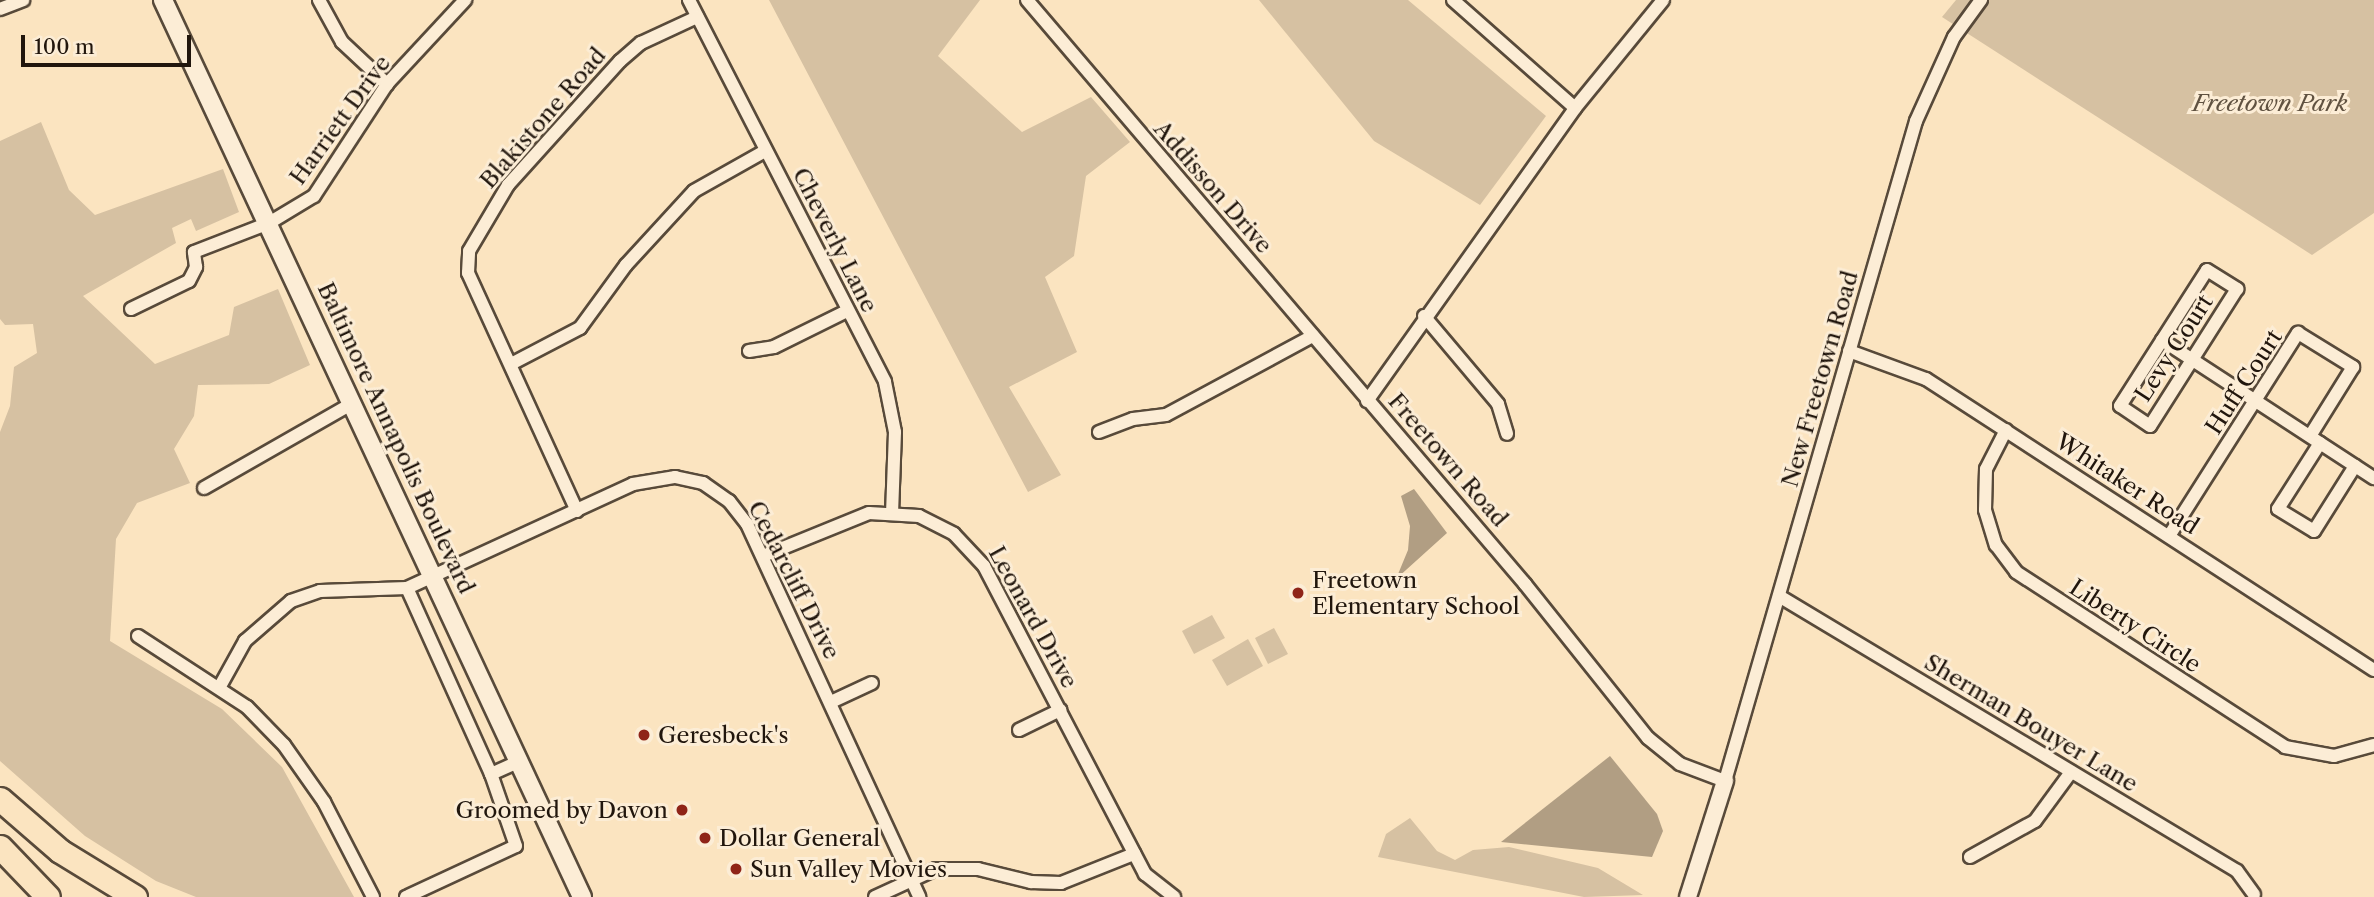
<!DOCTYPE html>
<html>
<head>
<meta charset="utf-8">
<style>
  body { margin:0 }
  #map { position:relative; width:2374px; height:897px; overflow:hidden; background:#fbe4c0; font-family:"Libre Caslon Text",serif }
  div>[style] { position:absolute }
  .green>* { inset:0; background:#d6c1a2 }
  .water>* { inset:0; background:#b19e83 }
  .roads { filter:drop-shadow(2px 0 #584a3a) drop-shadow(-2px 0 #584a3a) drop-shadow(0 2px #584a3a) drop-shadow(0 -2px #584a3a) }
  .minor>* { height:12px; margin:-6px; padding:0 6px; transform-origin:6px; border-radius:6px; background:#fcedd6 }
  .tertiary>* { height:16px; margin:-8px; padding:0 8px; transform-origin:8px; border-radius:8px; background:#fcedd6 }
  .secondary>* { height:18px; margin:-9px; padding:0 9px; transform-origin:9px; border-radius:9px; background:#fcedd6 }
  .motorway>* { height:23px; margin:-11.5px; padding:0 11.5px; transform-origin:11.5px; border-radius:11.5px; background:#fbe4c0 }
  .dots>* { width:19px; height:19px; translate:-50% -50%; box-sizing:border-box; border:4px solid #fcedd6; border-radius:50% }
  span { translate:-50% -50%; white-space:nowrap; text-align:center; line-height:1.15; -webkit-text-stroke:6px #fcedd6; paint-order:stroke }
  .park-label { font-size:23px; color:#605241; font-style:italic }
  .street-label { font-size:23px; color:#21160d }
  .poi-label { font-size:23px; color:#21160d }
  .left { translate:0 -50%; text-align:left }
  .right { translate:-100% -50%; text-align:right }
  .scale { position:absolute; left:21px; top:35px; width:170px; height:32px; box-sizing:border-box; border:4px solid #21160d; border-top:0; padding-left:9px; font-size:21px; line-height:24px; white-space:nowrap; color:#21160d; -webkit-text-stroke:5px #fcedd6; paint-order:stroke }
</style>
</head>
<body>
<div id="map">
  <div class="green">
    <i style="clip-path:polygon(769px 0,980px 0,938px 56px,1022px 132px,1091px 97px,1130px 142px,1086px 176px,1074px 256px,1045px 277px,1077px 352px,1009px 387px,1061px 475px,1028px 492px)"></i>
    <i style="clip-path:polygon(1259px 0,1408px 0,1546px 116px,1480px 205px,1374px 141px)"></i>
    <i style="clip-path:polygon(1956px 0,2374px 0,2374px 213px,2312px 255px,1942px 17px)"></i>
    <i style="clip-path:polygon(41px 122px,69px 190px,95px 215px,223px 169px,239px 212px,196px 231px,191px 219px,172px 228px,176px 243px,83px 296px,155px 364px,229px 335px,234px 307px,278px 289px,310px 365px,269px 384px,198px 385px,194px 416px,174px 449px,190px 483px,137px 503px,116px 539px,110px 641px,222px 709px,282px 767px,354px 897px,196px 897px,156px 881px,85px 836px,0 761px,0 432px,10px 406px,14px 367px,37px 353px,33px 324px,5px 325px,0 319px,0 141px)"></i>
    <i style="clip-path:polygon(1212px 615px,1225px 638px,1194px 654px,1182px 631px)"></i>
    <i style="clip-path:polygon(1274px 628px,1288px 654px,1268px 664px,1255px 638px)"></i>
    <i style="clip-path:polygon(1248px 639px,1263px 666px,1227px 686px,1212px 660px)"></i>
    <i style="clip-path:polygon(1410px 818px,1437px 851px,1455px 860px,1473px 850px,1509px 847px,1598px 868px,1643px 895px,1584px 897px,1378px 857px,1386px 834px)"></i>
  </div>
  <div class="water">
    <i style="clip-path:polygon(1414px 489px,1447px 533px,1396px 579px,1408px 550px,1410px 526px,1401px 496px)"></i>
    <i style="clip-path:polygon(1610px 756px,1657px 814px,1663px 831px,1652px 857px,1501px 842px)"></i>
  </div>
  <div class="roads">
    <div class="minor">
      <i style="left:319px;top:0;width:48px;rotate:61.3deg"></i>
      <i style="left:342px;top:42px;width:62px;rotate:43deg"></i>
      <i style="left:689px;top:0;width:429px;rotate:62.8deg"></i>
      <i style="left:885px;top:382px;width:51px;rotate:78.7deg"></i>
      <i style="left:895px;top:432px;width:80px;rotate:92.1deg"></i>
      <i style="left:1027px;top:0;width:768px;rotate:49.54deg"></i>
      <i style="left:1525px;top:584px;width:197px;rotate:51.4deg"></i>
      <i style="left:1648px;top:738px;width:41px;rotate:39.1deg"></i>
      <i style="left:1680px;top:764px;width:48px;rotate:20.7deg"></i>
      <i style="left:1725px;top:781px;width:687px;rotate:-73.86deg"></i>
      <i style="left:1916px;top:121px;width:92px;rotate:-65.7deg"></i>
      <i style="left:1954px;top:37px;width:46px;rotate:-53.9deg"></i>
      <i style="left:1453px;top:0;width:163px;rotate:41.5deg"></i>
      <i style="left:0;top:9px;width:25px;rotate:-21deg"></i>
      <i style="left:2207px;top:270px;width:36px;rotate:32deg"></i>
      <i style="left:2237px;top:289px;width:162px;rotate:122.4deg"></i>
      <i style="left:2150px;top:426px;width:36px;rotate:-146deg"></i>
      <i style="left:2120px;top:406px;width:161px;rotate:-57.4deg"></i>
      <i style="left:131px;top:309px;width:64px;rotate:-25.8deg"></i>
      <i style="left:189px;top:281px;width:16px;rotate:-63deg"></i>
      <i style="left:196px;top:267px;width:15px;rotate:-98deg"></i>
      <i style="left:194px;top:252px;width:80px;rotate:-21.1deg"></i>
      <i style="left:269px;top:223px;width:52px;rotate:-31deg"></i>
      <i style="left:314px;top:196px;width:134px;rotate:-56.9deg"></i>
      <i style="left:387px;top:84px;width:115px;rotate:-47.1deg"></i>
      <i style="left:1424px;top:316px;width:115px;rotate:49.9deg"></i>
      <i style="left:1498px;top:404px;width:31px;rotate:73deg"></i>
      <i style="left:2162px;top:340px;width:253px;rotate:33.1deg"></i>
      <i style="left:749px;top:351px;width:25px;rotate:-9deg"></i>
      <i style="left:774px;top:347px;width:81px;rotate:-26.3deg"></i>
      <i style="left:1849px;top:351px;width:82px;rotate:20deg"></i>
      <i style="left:1926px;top:379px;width:534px;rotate:33.01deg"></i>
      <i style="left:511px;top:364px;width:78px;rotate:-27.6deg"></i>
      <i style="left:580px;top:328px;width:78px;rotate:-53.9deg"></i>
      <i style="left:626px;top:265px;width:100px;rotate:-47.4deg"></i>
      <i style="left:694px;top:191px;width:81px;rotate:-29.4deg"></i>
      <i style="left:1367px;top:401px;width:359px;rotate:-54.6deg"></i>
      <i style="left:1575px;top:108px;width:139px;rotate:-50.8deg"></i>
      <i style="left:2006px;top:430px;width:44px;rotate:117.1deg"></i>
      <i style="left:1986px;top:469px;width:41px;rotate:91.4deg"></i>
      <i style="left:1985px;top:510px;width:37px;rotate:73deg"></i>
      <i style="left:1996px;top:545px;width:34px;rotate:53deg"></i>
      <i style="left:2016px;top:572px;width:321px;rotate:33deg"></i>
      <i style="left:2285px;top:747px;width:50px;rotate:10.4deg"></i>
      <i style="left:2334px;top:756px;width:41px;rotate:-15.4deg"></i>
      <i style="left:1099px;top:432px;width:36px;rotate:-21deg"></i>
      <i style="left:1133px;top:419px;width:33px;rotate:-7deg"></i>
      <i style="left:1166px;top:415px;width:167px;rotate:-28.3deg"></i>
      <i style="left:2320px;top:443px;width:78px;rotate:122.5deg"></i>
      <i style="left:2278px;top:509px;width:42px;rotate:31.4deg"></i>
      <i style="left:2314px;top:531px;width:77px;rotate:-57.8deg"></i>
      <i style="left:204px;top:488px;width:172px;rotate:-29.7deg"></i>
      <i style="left:577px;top:511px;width:262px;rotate:-114.6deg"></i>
      <i style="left:468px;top:273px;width:22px;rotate:-87deg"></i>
      <i style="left:469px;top:251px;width:77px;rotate:-59.4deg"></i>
      <i style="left:508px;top:185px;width:167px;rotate:-47.9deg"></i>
      <i style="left:620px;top:61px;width:28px;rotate:-41deg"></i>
      <i style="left:641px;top:43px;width:62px;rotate:-24.9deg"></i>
      <i style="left:2169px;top:536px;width:241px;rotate:-57.6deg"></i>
      <i style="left:2298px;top:333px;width:65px;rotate:31.7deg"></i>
      <i style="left:2353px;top:367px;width:81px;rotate:121.9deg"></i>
      <i style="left:763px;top:556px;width:114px;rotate:-22.1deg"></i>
      <i style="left:869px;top:513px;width:50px;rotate:3.4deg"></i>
      <i style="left:919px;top:516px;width:39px;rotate:27deg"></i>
      <i style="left:954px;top:534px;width:44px;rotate:46.8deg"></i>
      <i style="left:984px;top:566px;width:348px;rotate:62.4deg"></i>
      <i style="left:1145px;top:874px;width:37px;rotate:38deg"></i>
      <i style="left:1779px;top:596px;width:534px;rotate:30.98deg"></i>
      <i style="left:2237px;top:871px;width:29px;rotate:54deg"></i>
      <i style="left:138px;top:636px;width:130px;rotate:33.1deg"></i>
      <i style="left:247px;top:707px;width:53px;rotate:45.8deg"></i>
      <i style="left:284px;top:745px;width:70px;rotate:54.9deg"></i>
      <i style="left:324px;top:802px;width:107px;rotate:62.7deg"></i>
      <i style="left:219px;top:688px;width:54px;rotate:-61deg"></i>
      <i style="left:245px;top:641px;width:61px;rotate:-41deg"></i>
      <i style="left:291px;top:601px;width:31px;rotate:-19deg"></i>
      <i style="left:320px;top:591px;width:87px;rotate:-2deg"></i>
      <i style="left:407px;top:588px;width:249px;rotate:-24.7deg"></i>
      <i style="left:633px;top:484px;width:43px;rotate:-9.5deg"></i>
      <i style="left:675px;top:477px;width:29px;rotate:12deg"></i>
      <i style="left:703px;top:483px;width:32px;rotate:35deg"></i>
      <i style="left:729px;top:501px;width:29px;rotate:52deg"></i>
      <i style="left:747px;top:524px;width:411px;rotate:65.2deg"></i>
      <i style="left:831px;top:702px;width:45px;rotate:-24.9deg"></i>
      <i style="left:1019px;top:730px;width:46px;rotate:-26deg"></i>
      <i style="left:491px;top:774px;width:32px;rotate:-24deg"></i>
      <i style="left:1970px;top:857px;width:74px;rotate:-29deg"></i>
      <i style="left:2035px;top:821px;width:61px;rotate:-53.7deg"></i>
      <i style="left:406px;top:897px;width:121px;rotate:-24.9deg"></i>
      <i style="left:516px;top:846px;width:76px;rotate:-109.1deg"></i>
      <i style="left:491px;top:774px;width:204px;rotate:-114.3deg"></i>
      <i style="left:875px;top:897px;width:67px;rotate:-24.7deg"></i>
      <i style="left:936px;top:869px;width:42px"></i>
      <i style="left:978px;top:869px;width:55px;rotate:13.8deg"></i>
      <i style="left:1031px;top:882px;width:30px;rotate:2deg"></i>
      <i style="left:1061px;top:883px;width:79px;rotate:-21.7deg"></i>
    </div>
    <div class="tertiary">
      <i style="left:1688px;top:897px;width:122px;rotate:-72.3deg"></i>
    </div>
    <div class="secondary">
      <i style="left:163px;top:0;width:990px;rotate:64.96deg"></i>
    </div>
    <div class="motorway">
      <i style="left:0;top:799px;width:79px;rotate:40.9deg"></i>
      <i style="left:60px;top:851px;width:88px;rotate:31.5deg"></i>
      <i style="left:0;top:847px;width:69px;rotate:46.2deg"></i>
    </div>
  </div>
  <div class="dots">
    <i style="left:1298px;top:593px;background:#8f2418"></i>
    <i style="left:644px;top:735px;background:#8f2418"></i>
    <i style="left:682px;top:810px;background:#8f2418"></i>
    <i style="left:705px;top:838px;background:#8f2418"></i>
    <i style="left:736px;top:869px;background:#8f2418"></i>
  </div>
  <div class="park-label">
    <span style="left:2270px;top:103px">Freetown Park</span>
  </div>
  <div class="street-label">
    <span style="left:543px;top:118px;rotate:-49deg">Blakistone Road</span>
    <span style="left:340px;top:120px;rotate:-54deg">Harriett Drive</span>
    <span style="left:1213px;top:187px;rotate:49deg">Addisson Drive</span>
    <span style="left:835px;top:240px;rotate:63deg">Cheverly Lane</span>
    <span style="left:2174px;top:348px;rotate:-57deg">Levy Court</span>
    <span style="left:1820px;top:379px;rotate:-74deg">New Freetown Road</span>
    <span style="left:2244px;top:382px;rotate:-57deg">Huff Court</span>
    <span style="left:396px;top:438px;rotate:65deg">Baltimore Annapolis Boulevard</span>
    <span style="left:1448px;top:460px;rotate:49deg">Freetown Road</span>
    <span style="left:2127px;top:484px;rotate:33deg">Whitaker Road</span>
    <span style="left:794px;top:580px;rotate:63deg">Cedarcliff Drive</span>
    <span style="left:1033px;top:617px;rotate:61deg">Leonard Drive</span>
    <span style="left:2135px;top:626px;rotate:33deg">Liberty Circle</span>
    <span style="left:2031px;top:723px;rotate:31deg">Sherman Bouyer Lane</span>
  </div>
  <div class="poi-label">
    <span class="left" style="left:1312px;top:593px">Freetown<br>Elementary School</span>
    <span class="left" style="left:658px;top:735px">Geresbeck's</span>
    <span class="right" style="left:668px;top:810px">Groomed by Davon</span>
    <span class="left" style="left:719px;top:838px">Dollar General</span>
    <span class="left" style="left:750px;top:869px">Sun Valley Movies</span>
  </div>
  <div class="scale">100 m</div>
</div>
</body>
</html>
